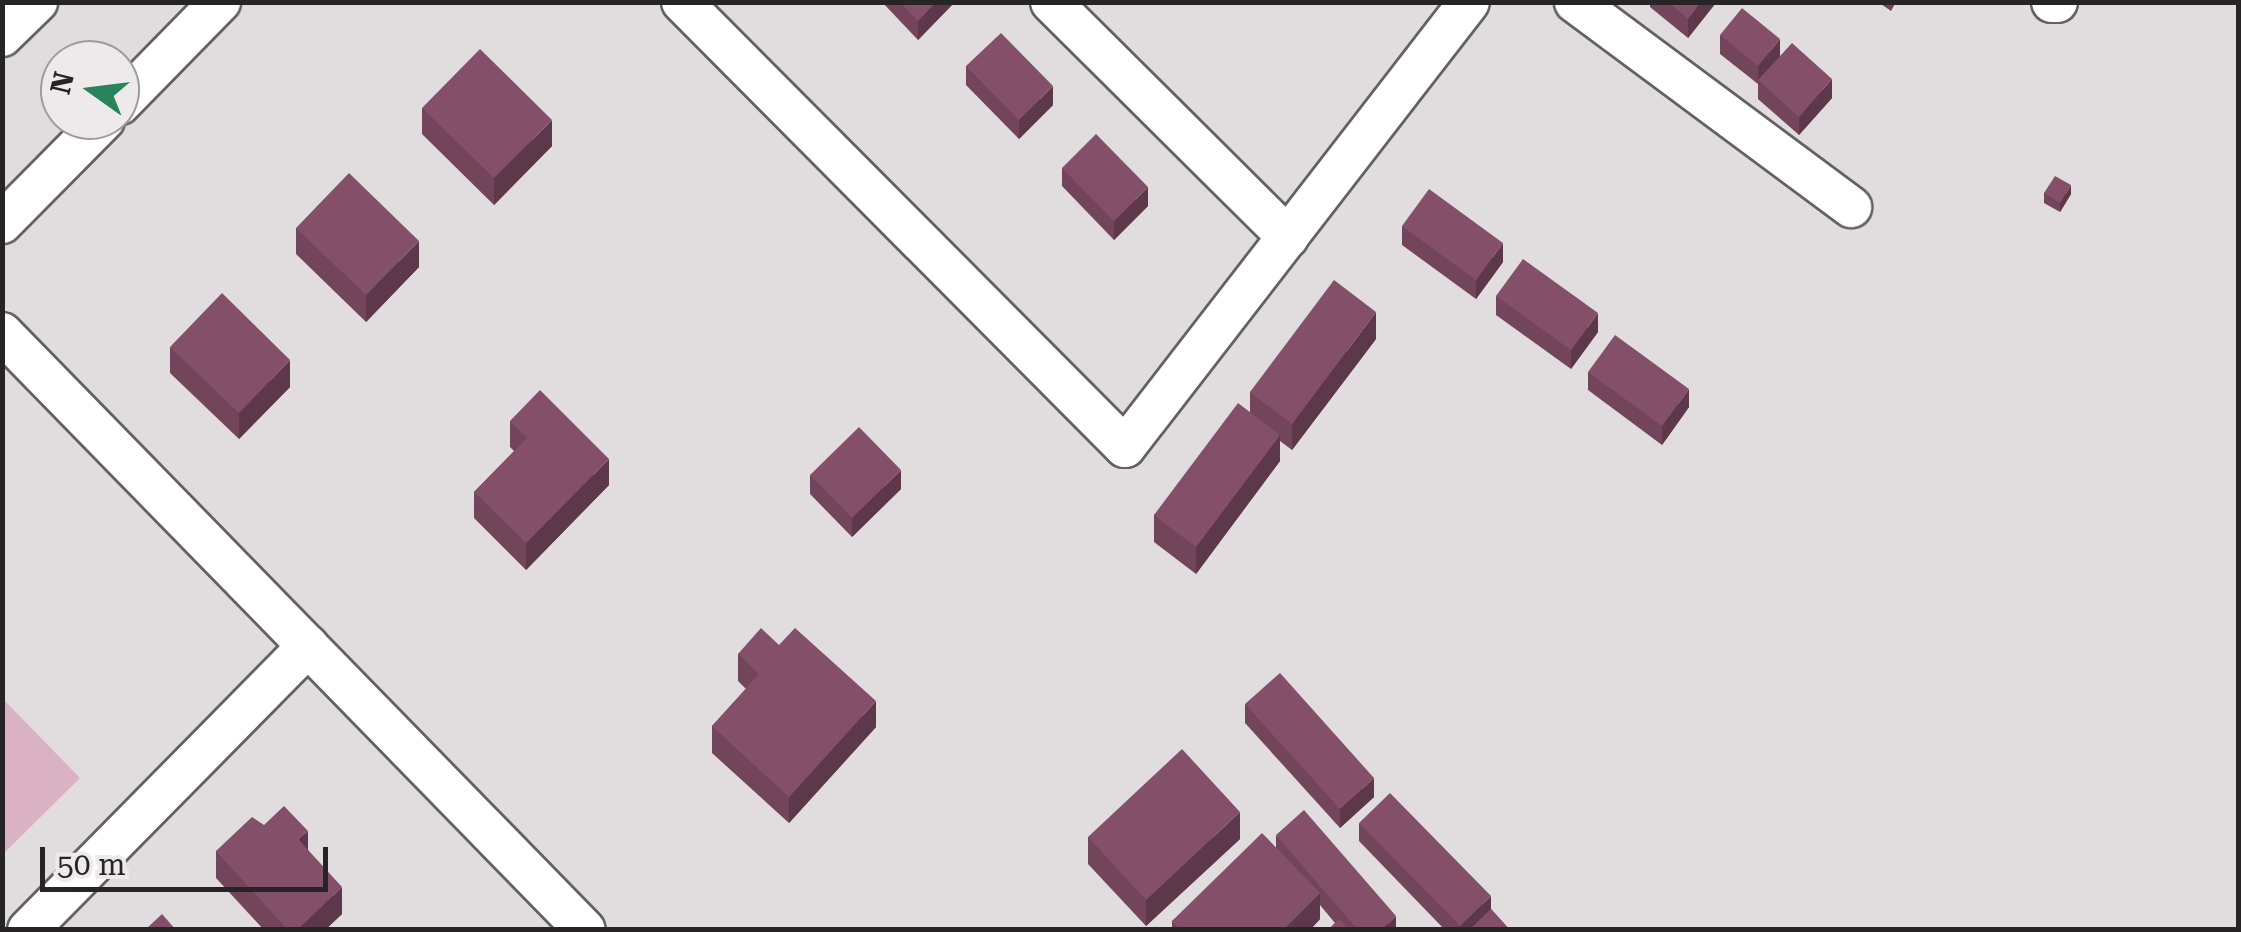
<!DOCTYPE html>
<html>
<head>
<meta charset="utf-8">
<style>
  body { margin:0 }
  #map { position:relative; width:2241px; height:932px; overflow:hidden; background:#e1dddf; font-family:"Roboto Serif",serif }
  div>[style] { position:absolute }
  .green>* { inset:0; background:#dbb1c4 }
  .roads { filter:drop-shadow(2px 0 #646162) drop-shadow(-2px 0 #646162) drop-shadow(0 2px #646162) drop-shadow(0 -2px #646162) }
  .street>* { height:40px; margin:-20px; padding:0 20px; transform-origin:20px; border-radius:20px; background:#fff }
  .wall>* { inset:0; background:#72455a }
  .shaded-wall>* { inset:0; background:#5c384a }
  .building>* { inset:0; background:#845069 }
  span { translate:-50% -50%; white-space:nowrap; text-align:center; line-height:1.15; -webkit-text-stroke:10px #eeeaec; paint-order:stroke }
  .frame { position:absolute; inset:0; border:5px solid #262425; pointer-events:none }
  .north { position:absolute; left:40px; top:40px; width:100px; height:100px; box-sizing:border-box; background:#eeeaec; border:2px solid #9e9b9c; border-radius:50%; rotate:284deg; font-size:28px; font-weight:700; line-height:40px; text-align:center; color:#262425 }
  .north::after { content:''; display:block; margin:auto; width:35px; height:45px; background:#28855b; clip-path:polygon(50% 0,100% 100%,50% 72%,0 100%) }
  .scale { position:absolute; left:40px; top:847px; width:288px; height:45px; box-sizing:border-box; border:5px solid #262425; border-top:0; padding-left:12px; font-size:30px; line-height:35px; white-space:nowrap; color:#262425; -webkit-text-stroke:8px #eeeaec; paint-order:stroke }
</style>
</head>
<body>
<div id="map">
  <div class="green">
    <i style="clip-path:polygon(3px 699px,80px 778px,3px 854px)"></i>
  </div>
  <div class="roads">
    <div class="street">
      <i style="left:682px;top:2px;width:628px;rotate:45.13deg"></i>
      <i style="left:1125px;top:447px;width:562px;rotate:-52.29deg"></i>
      <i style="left:1051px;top:2px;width:334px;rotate:44.8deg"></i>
      <i style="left:1575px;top:2px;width:344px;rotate:36.6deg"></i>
      <i style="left:2052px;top:2px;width:5px"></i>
      <i style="left:2px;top:36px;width:49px;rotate:-44.2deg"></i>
      <i style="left:120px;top:104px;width:143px;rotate:-45.6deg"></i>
      <i style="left:2px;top:223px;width:145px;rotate:-45.3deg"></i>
      <i style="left:2px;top:333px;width:834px;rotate:45.68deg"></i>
      <i style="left:28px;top:930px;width:399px;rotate:-45.4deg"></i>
    </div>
  </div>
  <div class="wall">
    <i style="clip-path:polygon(882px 2px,952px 2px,952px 5px,918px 40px)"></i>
    <i style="clip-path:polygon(1650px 2px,1715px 2px,1715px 4px,1688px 38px,1650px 7px)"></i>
    <i style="clip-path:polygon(1878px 2px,1896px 2px,1891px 11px)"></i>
    <i style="clip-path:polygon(1720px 35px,1780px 56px,1832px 98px,1799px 135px,1758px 99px,1758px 84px,1720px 54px)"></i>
    <i style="clip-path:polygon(966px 66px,1053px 105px,1019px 139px,966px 85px)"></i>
    <i style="clip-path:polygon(422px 108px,552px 146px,494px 205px,422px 134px)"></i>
    <i style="clip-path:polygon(1062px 168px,1148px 206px,1114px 240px,1062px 186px)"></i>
    <i style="clip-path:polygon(2044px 193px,2071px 194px,2060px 212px,2044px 203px)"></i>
    <i style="clip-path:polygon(1402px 226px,1503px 262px,1476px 299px,1402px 245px)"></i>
    <i style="clip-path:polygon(296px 228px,419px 267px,366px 322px,296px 254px)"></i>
    <i style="clip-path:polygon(1496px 296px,1598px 332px,1571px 369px,1496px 315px)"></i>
    <i style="clip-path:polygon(1376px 339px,1292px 450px,1280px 441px,1280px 461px,1196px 574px,1154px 542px,1154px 515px,1250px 412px,1250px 392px)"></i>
    <i style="clip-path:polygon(170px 347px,290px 387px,239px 439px,170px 373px)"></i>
    <i style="clip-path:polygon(1588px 372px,1689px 407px,1662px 445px,1588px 390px)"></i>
    <i style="clip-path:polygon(510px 421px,609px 485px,526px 570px,474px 518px,474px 492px,514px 451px,510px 447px)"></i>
    <i style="clip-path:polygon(810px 475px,901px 489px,852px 537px,810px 494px)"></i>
    <i style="clip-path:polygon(779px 645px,876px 727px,789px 823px,712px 753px,712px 726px,746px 689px,738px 681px,738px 654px)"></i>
    <i style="clip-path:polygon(1245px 704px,1374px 797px,1340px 828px,1245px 723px)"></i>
    <i style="clip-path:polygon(1359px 823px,1491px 909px,1510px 930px,1445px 930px,1359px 841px)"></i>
    <i style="clip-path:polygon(264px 825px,308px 850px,342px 914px,325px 930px,264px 930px,216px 878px,216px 851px)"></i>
    <i style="clip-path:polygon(1276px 835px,1396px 930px,1328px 930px,1335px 923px,1320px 905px,1320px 919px,1310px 930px,1172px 930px,1172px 921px,1276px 847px)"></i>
    <i style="clip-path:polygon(1088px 837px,1240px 839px,1146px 926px,1088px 864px)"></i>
  </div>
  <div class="shaded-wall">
    <i style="clip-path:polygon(936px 2px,952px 2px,952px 5px,918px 40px,918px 21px)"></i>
    <i style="clip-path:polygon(1701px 2px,1715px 2px,1715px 4px,1688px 38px,1688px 19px)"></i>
    <i style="clip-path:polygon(1780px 39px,1780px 58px,1758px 80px,1758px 85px,1758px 66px)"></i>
    <i style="clip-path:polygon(1832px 79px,1832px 98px,1799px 135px,1799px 117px)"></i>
    <i style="clip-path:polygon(1053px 86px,1053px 105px,1019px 139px,1019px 120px)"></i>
    <i style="clip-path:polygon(552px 120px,552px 146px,494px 205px,494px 178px)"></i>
    <i style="clip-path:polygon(2071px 185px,2071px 194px,2060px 212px,2060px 203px)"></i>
    <i style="clip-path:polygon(1148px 187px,1148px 206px,1114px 240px,1114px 221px)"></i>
    <i style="clip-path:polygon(419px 241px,419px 267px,366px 322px,366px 295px)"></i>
    <i style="clip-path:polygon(1503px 243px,1503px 262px,1476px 299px,1476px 280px)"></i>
    <i style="clip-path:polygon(1376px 312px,1376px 339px,1292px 450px,1292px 424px)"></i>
    <i style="clip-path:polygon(1598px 313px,1598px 332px,1571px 369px,1571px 350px)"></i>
    <i style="clip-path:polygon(290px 360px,290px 387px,239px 439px,239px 413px)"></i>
    <i style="clip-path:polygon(1689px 389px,1689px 407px,1662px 445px,1662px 426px)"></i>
    <i style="clip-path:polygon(1280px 435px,1280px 461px,1196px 574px,1196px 547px)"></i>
    <i style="clip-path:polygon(609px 459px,609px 485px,526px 570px,526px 543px)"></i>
    <i style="clip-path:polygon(901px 470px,901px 489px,852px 537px,852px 518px)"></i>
    <i style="clip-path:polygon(876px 701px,876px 727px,789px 823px,789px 797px)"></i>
    <i style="clip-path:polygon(1374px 778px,1374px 797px,1340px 828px,1340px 809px)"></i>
    <i style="clip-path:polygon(1240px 812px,1240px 839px,1146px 926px,1146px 900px)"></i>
    <i style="clip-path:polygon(308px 831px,308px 858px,298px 839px)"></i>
    <i style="clip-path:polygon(342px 887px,342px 914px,325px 930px,297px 930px)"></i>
    <i style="clip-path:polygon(1320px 893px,1320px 919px,1310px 930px,1283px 930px)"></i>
    <i style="clip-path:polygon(1491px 896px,1491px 915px,1475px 930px,1460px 930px,1460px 926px)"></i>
    <i style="clip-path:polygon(1396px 916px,1396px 930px,1381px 930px)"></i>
  </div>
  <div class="building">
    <i style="clip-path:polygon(900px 2px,936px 2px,918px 21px)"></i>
    <i style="clip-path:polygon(1668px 2px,1701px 2px,1688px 19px)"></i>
    <i style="clip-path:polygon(1742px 8px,1780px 39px,1758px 66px,1720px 35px)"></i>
    <i style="clip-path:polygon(1001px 33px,1053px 86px,1019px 120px,966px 66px)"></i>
    <i style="clip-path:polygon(1792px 43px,1832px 79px,1799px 117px,1758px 80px)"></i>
    <i style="clip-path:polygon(480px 49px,552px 120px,494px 178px,422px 108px)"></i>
    <i style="clip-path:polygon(1096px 134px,1148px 187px,1114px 221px,1062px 168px)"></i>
    <i style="clip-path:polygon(349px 173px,419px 241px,366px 295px,296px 228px)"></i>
    <i style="clip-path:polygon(2055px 176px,2071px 185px,2060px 203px,2044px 193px)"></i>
    <i style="clip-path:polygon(1429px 189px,1503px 243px,1476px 280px,1402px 226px)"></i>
    <i style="clip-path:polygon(1523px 259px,1598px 313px,1571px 350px,1496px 296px)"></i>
    <i style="clip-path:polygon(1334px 280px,1376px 312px,1292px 424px,1250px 392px)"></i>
    <i style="clip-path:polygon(222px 293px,290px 360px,239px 413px,170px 347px)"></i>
    <i style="clip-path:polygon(1615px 335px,1689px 389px,1662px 426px,1588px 372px)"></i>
    <i style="clip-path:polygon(540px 390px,609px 459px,526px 543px,474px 492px,527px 438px,510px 421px)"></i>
    <i style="clip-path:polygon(1238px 403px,1280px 435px,1196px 547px,1154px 515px)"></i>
    <i style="clip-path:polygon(859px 427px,901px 470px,852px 518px,810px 475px)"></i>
    <i style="clip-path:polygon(761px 628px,779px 645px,795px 628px,876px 701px,789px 797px,712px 726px,759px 674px,738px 654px)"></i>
    <i style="clip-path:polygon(1280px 673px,1374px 778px,1340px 809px,1245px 704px)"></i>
    <i style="clip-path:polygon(1182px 749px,1240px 812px,1146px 900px,1088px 837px)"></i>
    <i style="clip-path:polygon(1390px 793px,1491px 896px,1460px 926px,1359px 823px)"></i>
    <i style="clip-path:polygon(284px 806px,308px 831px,298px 839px,342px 887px,297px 930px,288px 930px,216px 851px,252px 817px,264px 825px)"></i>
    <i style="clip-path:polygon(1304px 810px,1396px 916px,1381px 930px,1358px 930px,1276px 835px)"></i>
    <i style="clip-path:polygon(1262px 833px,1320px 893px,1283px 930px,1180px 930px,1172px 921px)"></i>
    <i style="clip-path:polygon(1491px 909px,1510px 930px,1469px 930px)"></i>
    <i style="clip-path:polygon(162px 914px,176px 930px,145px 930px)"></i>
    <i style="clip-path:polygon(1339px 919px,1349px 930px,1328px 930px)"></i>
  </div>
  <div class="frame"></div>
  <div class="north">N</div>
  <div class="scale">50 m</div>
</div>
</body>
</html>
